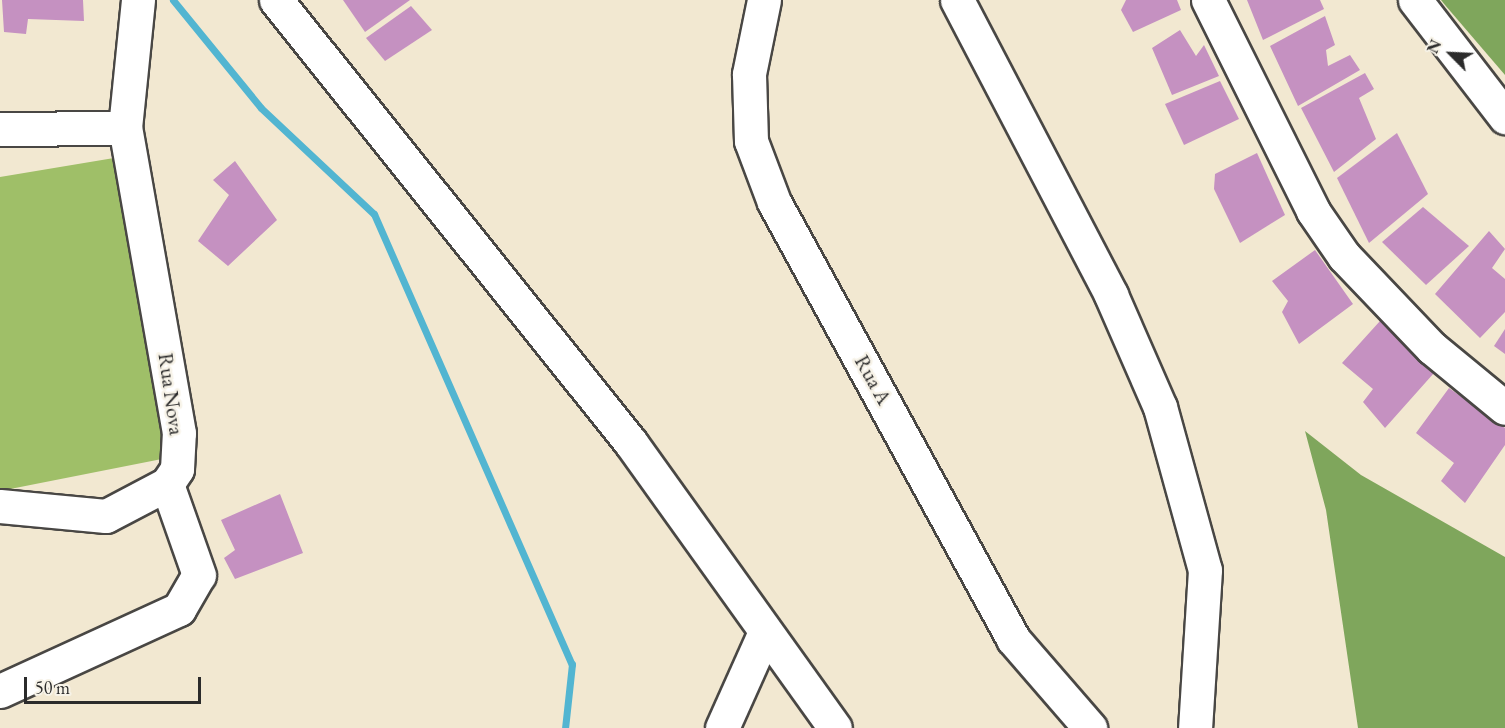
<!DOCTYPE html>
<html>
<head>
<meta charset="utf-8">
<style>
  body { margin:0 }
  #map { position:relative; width:1505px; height:728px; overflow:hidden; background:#f2e8d1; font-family:"EB Garamond",serif }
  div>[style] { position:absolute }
  .green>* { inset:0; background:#9fbf68 }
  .forest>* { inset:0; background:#7fa65c }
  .stream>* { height:7px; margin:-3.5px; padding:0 3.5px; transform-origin:3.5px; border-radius:3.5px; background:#52b5d1 }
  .building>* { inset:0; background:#c591c1 }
  .roads { filter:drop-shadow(2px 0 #494744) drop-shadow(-2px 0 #494744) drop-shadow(0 2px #494744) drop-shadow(0 -2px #494744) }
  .minor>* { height:33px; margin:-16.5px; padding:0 16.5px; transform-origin:16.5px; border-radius:16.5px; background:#fff }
  .major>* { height:33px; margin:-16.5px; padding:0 16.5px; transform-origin:16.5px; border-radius:16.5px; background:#fff }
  span { translate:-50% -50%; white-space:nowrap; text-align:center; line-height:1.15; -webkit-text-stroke:5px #f7f3e8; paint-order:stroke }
  .street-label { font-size:21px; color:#2b2b2b }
  .north { position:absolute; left:1421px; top:24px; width:60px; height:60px; -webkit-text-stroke:4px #f7f3e8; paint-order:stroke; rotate:294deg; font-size:16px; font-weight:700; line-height:24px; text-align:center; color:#2b2b2b }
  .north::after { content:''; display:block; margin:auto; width:21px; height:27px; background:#2b2b2b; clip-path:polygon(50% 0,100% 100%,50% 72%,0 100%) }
  .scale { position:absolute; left:24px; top:677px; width:177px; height:27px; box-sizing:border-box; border:3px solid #2b2b2b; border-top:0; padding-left:8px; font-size:18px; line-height:21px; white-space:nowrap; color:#2b2b2b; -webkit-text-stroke:4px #f7f3e8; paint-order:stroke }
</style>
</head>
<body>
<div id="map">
  <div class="green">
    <i style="clip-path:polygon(126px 156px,177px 456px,0 491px,0 177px)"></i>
  </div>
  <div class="forest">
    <i style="clip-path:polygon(1441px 0,1505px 0,1505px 75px,1445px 5px)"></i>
    <i style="clip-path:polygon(1305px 431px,1361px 475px,1505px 557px,1505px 728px,1358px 728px,1326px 510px)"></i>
  </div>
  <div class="stream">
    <i style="left:173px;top:0;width:139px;rotate:50.8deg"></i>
    <i style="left:261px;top:108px;width:155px;rotate:43.2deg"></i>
    <i style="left:374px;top:214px;width:492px;rotate:66.3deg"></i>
    <i style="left:572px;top:664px;width:64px;rotate:96.2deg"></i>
  </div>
  <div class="building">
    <i style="clip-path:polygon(2px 0,83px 0,84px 21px,28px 19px,26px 34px,4px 32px)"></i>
    <i style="clip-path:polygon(343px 0,410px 0,365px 32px)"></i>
    <i style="clip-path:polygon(1126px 0,1177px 0,1181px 10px,1133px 32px,1121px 10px)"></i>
    <i style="clip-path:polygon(1247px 0,1320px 0,1324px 9px,1263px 40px)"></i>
    <i style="clip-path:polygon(411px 6px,432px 30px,385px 61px,366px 38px)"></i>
    <i style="clip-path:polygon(1325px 16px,1335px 45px,1326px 50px,1328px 66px,1350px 55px,1360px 70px,1298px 106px,1270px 46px)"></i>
    <i style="clip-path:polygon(1180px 30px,1196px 56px,1204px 45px,1219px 76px,1172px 95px,1152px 48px)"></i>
    <i style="clip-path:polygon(1365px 73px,1374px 89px,1359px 98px,1376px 139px,1334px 172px,1301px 108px)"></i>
    <i style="clip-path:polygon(1220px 81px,1239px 119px,1184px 145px,1165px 104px)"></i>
    <i style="clip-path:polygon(1397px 133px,1428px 194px,1369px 243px,1337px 178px)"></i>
    <i style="clip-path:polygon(1257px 153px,1285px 215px,1240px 243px,1214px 189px,1215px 174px)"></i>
    <i style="clip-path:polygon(235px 161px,277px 220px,228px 266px,198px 241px,229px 195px,213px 180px)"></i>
    <i style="clip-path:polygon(1423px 207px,1469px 246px,1426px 285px,1382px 242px)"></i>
    <i style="clip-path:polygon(1489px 231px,1505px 249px,1492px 268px,1505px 279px,1505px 312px,1480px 338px,1435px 294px)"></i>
    <i style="clip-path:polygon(1315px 250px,1353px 304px,1299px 344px,1282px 312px,1288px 301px,1272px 281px)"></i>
    <i style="clip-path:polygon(1380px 321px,1434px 373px,1385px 428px,1363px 402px,1373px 389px,1342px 363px)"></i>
    <i style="clip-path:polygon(1505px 329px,1505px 354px,1494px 346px)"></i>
    <i style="clip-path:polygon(1449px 388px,1505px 428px,1505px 445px,1465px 503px,1441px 481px,1454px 463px,1416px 433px)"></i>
    <i style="clip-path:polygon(280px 494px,303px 553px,235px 579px,224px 558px,235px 550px,221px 520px)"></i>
  </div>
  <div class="roads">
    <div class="minor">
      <i style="left:764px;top:0;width:76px;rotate:101.5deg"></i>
      <i style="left:749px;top:74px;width:67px;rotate:88.3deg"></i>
      <i style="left:751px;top:141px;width:65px;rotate:69.3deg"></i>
      <i style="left:774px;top:202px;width:498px;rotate:61.3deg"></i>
      <i style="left:1013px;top:639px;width:118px;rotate:49.1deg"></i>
      <i style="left:957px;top:0;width:333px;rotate:62.4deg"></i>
      <i style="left:1111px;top:295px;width:122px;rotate:66.4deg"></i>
      <i style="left:1160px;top:407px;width:169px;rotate:74.6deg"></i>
      <i style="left:1205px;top:570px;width:158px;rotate:93.6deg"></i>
      <i style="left:1208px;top:0;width:236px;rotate:63.5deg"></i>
      <i style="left:1313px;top:211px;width:55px;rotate:55.4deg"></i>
      <i style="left:1344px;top:256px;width:127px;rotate:46.3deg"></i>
      <i style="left:1432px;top:348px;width:94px;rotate:39.4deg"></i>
      <i style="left:1415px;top:0;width:148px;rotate:52.4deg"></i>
      <i style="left:0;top:129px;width:125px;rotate:-0.5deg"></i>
      <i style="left:0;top:506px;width:106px;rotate:5.4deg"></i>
      <i style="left:106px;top:516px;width:69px;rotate:-27.7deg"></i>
      <i style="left:167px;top:484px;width:18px;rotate:-56deg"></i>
      <i style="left:177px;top:469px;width:36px;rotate:-87deg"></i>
      <i style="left:179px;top:433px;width:310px;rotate:-100deg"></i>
      <i style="left:125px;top:128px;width:129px;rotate:-84.2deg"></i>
      <i style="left:0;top:691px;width:197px;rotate:-24.6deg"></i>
      <i style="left:179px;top:609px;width:39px;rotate:-60deg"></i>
      <i style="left:199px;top:575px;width:96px;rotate:-109.4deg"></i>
      <i style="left:722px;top:728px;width:103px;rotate:-65.9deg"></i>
    </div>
    <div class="major">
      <i style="left:276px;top:0;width:568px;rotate:51.29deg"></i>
      <i style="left:631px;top:443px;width:350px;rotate:54.4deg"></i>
    </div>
  </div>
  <div class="street-label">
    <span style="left:873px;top:380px;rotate:61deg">Rua A</span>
    <span style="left:171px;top:394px;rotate:82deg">Rua Nova</span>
  </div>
  <div class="north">N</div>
  <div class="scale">50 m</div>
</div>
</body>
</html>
